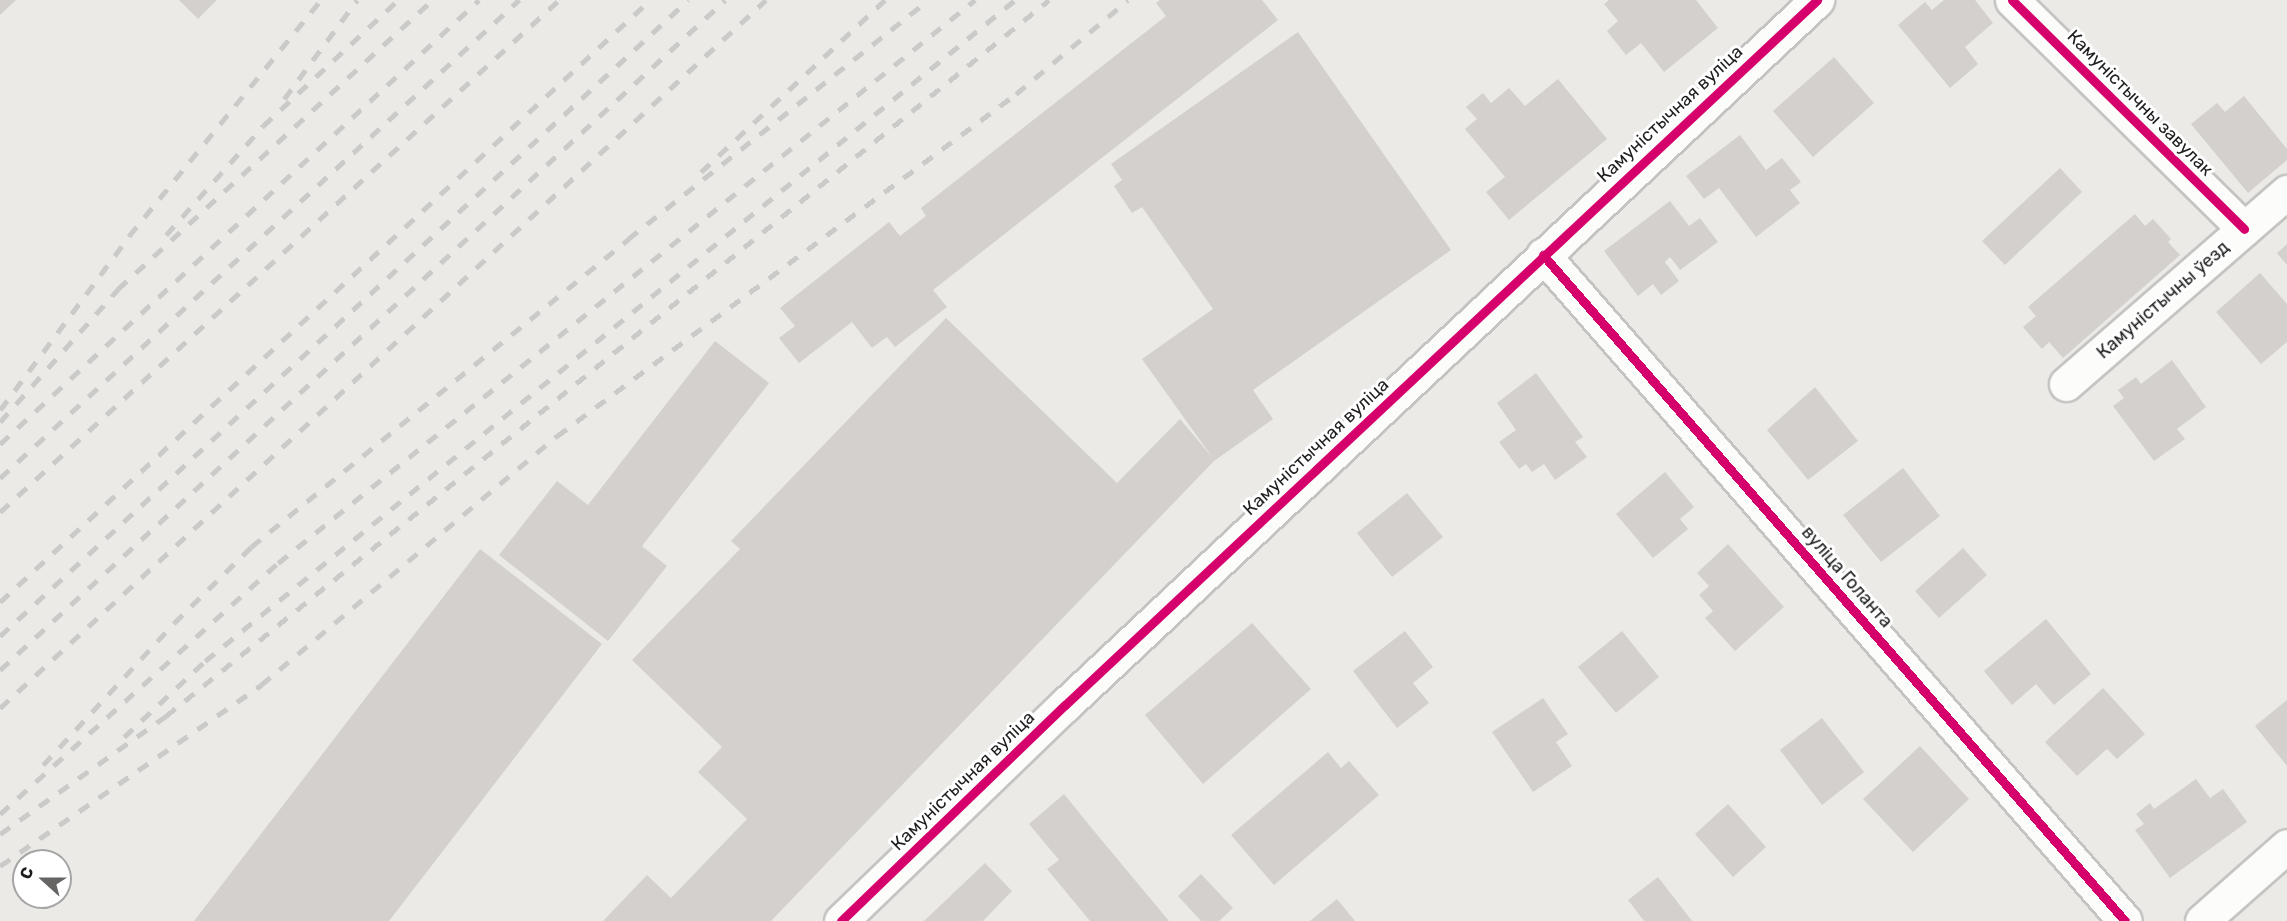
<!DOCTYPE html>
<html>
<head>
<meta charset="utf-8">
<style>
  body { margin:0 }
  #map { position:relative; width:2287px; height:921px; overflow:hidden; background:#eceae7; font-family:Rubik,sans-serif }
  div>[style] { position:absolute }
  .building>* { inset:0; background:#d3d0ce }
  .roads { filter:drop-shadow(2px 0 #c5c4c3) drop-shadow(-2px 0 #c5c4c3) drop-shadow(0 2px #c5c4c3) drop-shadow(0 -2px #c5c4c3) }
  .minor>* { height:33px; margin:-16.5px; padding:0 16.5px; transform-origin:16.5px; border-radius:16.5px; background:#fcfcfb }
  .rail>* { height:4.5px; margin-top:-2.25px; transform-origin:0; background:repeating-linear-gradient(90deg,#cacac9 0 12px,transparent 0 24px) }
  .cycleway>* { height:9px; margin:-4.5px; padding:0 4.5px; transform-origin:4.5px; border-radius:4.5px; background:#d6006c }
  span { translate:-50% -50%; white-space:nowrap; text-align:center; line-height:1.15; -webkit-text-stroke:6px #fff; paint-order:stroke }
  .street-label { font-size:18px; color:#1e1e1e }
  .north { position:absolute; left:12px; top:849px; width:60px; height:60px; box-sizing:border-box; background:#fff; border:2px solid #a5a5a5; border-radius:50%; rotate:291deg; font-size:16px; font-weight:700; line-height:24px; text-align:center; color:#1e1e1e }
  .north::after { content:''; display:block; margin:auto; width:21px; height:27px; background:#666564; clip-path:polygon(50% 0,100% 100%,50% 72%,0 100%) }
</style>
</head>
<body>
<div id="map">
  <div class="building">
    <i style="clip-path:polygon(0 0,16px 0,0 15px)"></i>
    <i style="clip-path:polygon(179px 0,217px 0,198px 19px)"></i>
    <i style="clip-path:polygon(1160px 0,1262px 0,1278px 20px,933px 290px,947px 307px,895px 347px,887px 337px,872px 348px,852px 322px,799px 363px,779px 338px,795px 326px,780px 308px,889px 222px,900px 236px,926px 216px,921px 208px,1166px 16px,1156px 3px)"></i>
    <i style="clip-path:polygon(1609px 0,1696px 0,1718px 28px,1664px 72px,1641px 43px,1626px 55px,1607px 31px,1618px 21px,1604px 4px)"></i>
    <i style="clip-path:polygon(1944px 0,1975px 0,1993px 23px,1965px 47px,1978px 64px,1950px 88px,1898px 25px,1925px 2px,1932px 10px)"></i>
    <i style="clip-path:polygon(1298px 32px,1451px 250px,1253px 390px,1273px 419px,1214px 461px,771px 921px,603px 921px,647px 875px,671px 898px,747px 819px,698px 772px,722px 747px,632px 660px,740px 549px,731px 541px,946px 318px,1117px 483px,1180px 419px,1212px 457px,1142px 359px,1213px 309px,1142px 207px,1132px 213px,1114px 186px,1122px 180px,1111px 164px)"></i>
    <i style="clip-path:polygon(1834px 57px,1874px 103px,1813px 157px,1773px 111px)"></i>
    <i style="clip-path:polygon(1558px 79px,1607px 139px,1509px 220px,1486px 192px,1505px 177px,1465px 129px,1477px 119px,1466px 107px,1483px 93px,1491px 103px,1509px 88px,1525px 106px)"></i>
    <i style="clip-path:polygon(2244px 96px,2287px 149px,2287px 160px,2248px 193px,2191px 124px,2217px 103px,2225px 112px)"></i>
    <i style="clip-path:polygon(1740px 135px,1766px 170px,1782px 158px,1801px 182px,1790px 190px,1800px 203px,1756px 237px,1719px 188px,1704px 199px,1686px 176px)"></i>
    <i style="clip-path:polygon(2060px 168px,2082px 192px,2005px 265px,1982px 241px)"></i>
    <i style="clip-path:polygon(1670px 201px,1689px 226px,1700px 218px,1718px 242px,1680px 270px,1670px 257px,1665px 262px,1679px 281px,1661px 295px,1653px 284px,1638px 296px,1604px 251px)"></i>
    <i style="clip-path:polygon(2135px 214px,2145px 226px,2153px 219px,2171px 239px,2168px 242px,2180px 255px,2063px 358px,2049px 342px,2042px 349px,2023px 327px,2036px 316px,2028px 307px)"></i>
    <i style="clip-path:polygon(2287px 244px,2287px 265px,2277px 253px)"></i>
    <i style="clip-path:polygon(2260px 273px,2287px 304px,2287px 342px,2261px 364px,2216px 312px)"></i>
    <i style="clip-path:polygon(715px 341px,769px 383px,642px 546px,667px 566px,608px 641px,499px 555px,557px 481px,588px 505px)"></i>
    <i style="clip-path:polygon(2172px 360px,2206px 407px,2177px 429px,2185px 439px,2154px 461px,2113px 406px,2124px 398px,2118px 390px,2136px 377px,2141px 384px)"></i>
    <i style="clip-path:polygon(1536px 373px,1583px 437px,1575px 442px,1587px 457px,1555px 480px,1544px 464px,1532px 472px,1526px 464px,1519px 469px,1499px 442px,1516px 430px,1497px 403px)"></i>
    <i style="clip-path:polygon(1815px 387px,1858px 441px,1808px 480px,1767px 430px)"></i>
    <i style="clip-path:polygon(1903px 468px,1940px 516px,1881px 562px,1843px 515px)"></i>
    <i style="clip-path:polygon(1665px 472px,1694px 507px,1680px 519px,1688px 529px,1653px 558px,1616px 514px)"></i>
    <i style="clip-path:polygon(1407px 493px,1443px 537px,1392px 577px,1357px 533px)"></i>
    <i style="clip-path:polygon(1728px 544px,1784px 607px,1735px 651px,1705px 618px,1713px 611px,1699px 595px,1709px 586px,1697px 573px)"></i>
    <i style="clip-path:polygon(1963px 548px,1987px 575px,1939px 618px,1915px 591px)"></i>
    <i style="clip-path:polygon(480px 549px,602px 644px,389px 921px,194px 921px)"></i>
    <i style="clip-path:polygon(2046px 619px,2091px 674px,2054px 705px,2036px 684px,2012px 705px,1984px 671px)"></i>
    <i style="clip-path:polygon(1252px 623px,1311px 689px,1203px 784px,1145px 715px)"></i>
    <i style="clip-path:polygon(1405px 631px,1433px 667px,1413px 683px,1429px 703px,1397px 728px,1353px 671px)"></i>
    <i style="clip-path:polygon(1622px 631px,1659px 677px,1616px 713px,1578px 667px)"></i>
    <i style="clip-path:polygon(2103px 688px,2145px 734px,2117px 759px,2107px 749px,2077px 776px,2045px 742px)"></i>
    <i style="clip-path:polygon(1543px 698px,1568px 734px,1556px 742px,1572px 766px,1533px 792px,1492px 732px)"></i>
    <i style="clip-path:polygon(2287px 700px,2287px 766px,2255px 726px)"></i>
    <i style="clip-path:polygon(1822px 718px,1864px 772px,1822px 805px,1780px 750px)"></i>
    <i style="clip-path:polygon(1920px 746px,1969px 799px,1913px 852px,1863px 799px)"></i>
    <i style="clip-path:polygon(1328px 752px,1341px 768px,1349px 761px,1379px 795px,1274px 885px,1231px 835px)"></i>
    <i style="clip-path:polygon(2196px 779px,2210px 798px,2223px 789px,2247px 822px,2170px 878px,2135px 830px,2144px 824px,2136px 814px,2150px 803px,2154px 809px)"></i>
    <i style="clip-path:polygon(1064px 794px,1094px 831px,1169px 921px,1090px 921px,1047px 869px,1059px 860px,1029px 824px)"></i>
    <i style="clip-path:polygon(1728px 804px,1766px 847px,1733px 877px,1695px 834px)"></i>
    <i style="clip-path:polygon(985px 863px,1012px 891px,983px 921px,924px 921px)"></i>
    <i style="clip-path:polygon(1201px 874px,1233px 908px,1219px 921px,1201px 921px,1178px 896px)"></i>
    <i style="clip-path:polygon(1658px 877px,1692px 921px,1644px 921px,1628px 900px)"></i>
    <i style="clip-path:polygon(1337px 899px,1355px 921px,1310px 921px)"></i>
  </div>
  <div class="roads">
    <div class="minor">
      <i style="left:2012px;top:0;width:326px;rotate:44.6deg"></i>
      <i style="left:1543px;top:255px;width:884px;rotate:48.85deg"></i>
      <i style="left:2066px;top:384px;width:293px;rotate:-41deg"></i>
      <i style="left:841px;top:921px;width:311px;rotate:-44deg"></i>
      <i style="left:1065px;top:705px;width:1031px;rotate:-43.15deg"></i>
      <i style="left:2202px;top:921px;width:113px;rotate:-41.4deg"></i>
    </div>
  </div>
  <div class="rail">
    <i style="left:284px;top:99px;width:123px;rotate:-53.6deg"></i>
    <i style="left:701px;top:172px;width:252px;rotate:-43.1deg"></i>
    <i style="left:166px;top:235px;width:146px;rotate:-48.3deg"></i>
    <i style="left:263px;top:126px;width:185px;rotate:-43deg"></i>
    <i style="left:0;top:410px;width:217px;rotate:-53.4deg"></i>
    <i style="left:129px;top:236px;width:304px;rotate:-50.9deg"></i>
    <i style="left:0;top:422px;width:178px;rotate:-48.4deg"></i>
    <i style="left:118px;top:289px;width:427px;rotate:-42.6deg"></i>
    <i style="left:0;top:444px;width:653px;rotate:-42.83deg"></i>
    <i style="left:0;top:478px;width:706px;rotate:-42.65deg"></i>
    <i style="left:0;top:512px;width:758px;rotate:-42.49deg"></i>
    <i style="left:0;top:602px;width:886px;rotate:-42.8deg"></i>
    <i style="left:0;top:636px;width:937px;rotate:-42.75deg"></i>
    <i style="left:0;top:670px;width:987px;rotate:-42.74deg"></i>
    <i style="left:0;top:708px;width:1043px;rotate:-42.75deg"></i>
    <i style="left:124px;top:737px;width:111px;rotate:-43.2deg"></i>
    <i style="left:205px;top:661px;width:1045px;rotate:-39.22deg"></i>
    <i style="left:43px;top:765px;width:193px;rotate:-47.3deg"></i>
    <i style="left:174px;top:623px;width:108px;rotate:-44.6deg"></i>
    <i style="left:251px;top:547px;width:487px;rotate:-39.2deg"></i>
    <i style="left:628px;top:239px;width:384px;rotate:-38.5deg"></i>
    <i style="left:0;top:814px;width:375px;rotate:-42.1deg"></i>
    <i style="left:278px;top:563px;width:896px;rotate:-38.93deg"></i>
    <i style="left:0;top:834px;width:204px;rotate:-35.4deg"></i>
    <i style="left:166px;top:716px;width:1137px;rotate:-39.04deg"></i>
    <i style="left:0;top:866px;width:318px;rotate:-34.7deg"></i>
    <i style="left:261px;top:685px;width:387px;rotate:-40.1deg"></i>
    <i style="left:557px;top:436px;width:572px;rotate:-36.69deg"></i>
    <i style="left:1016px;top:94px;width:146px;rotate:-40deg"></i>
  </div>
  <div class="cycleway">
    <i style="left:2012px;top:0;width:326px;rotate:44.6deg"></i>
    <i style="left:1543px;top:255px;width:884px;rotate:48.85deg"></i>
    <i style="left:841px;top:921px;width:311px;rotate:-44deg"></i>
    <i style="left:1065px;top:705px;width:1031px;rotate:-43.15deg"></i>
  </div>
  <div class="street-label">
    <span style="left:2140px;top:103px;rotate:45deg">Камуністычны завулак</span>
    <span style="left:1670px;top:114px;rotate:-43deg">Камуністычная вуліца</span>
    <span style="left:2163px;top:300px;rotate:-41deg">Камуністычны ўезд</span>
    <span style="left:1316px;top:447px;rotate:-43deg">Камуністычная вуліца</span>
    <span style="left:1847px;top:577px;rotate:49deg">вуліца Голанта</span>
    <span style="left:963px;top:781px;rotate:-44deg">Камуністычная вуліца</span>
  </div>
  <div class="north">С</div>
</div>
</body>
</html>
